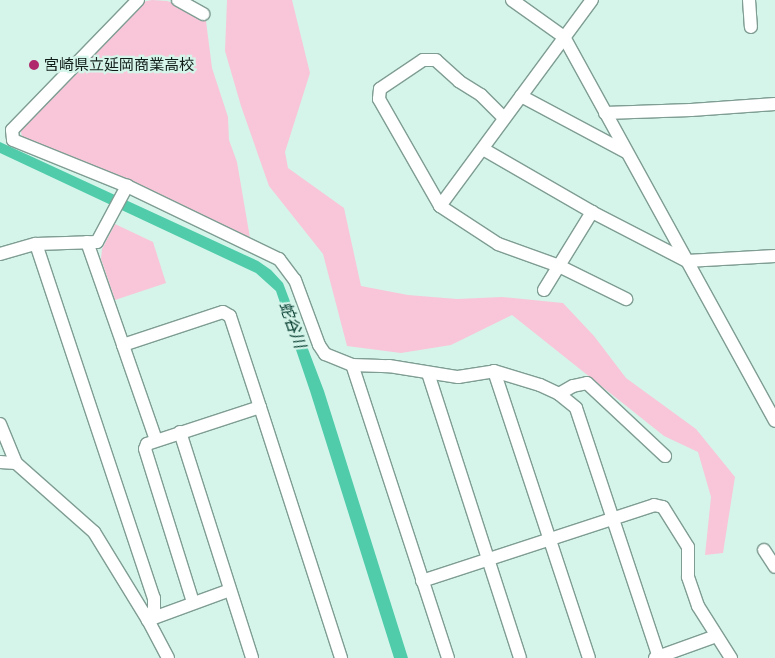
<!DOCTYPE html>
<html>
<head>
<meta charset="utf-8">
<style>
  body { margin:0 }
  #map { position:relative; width:775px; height:658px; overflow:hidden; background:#d6f5ea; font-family:Poppins,"Noto Sans JP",sans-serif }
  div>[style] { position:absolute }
  .green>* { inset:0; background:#f8c6d8 }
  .water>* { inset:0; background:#50ccab }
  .roads { filter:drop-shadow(1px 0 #7f9d93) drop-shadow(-1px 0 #7f9d93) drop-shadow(0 1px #7f9d93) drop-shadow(0 -1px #7f9d93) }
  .street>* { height:12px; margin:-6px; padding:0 6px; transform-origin:6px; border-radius:6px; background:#fff }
  .dots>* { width:14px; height:14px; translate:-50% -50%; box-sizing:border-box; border:2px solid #d6f5ea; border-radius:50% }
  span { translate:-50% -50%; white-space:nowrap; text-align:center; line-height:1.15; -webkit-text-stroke:4.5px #d6f5ea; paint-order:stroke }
  .poi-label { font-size:15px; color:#111d19 }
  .left { translate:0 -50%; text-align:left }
  .water-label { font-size:16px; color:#00382b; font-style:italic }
</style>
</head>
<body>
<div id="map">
  <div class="green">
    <i style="clip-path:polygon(152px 0,167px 1px,183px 6px,206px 21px,212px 68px,228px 117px,229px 140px,237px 162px,250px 238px,145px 187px,22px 137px,20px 127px,142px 2px)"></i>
    <i style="clip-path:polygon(227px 0,292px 0,310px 73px,285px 152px,288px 168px,344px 208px,361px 286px,408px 295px,457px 299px,502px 297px,563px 303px,594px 336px,626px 378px,696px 429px,735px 477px,723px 553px,705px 555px,711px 497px,698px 452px,664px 436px,512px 315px,451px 345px,401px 353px,347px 346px,323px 254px,269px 186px,241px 106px,225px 51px)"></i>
    <i style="clip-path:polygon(115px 224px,153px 242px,166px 283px,115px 300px,101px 259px,102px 249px)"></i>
  </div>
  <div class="water">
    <i style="clip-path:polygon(0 142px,258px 261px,271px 270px,283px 283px,324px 391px,408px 658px,394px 658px,310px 391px,276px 291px,256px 273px,0 153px)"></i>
  </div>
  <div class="roads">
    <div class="street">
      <i style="left:138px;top:0;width:181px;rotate:134.1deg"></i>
      <i style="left:12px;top:130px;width:10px;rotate:84deg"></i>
      <i style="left:13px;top:140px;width:123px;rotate:22deg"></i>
      <i style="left:127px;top:186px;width:169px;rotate:25.7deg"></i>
      <i style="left:279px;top:259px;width:26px;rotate:53deg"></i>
      <i style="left:295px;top:280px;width:69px;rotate:69.7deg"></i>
      <i style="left:319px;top:345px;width:11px;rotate:56deg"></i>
      <i style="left:325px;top:354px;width:29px;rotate:22deg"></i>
      <i style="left:178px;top:0;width:29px;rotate:29deg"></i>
      <i style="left:512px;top:0;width:64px;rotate:35.4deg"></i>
      <i style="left:564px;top:37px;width:438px;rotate:61.2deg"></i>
      <i style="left:749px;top:0;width:27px;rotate:86deg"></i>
      <i style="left:521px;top:96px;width:119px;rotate:28.1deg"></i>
      <i style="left:605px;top:113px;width:86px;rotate:-2deg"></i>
      <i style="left:691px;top:110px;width:84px;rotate:-4.1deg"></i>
      <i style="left:504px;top:118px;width:33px;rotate:-135deg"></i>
      <i style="left:481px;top:95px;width:26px;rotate:-148deg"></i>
      <i style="left:459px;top:81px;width:31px;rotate:-138deg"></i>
      <i style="left:436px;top:60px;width:13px;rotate:180deg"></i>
      <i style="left:423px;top:60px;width:52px;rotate:146deg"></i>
      <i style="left:380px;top:89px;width:10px;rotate:96deg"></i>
      <i style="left:379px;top:99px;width:123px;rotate:60.3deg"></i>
      <i style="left:440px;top:206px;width:69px;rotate:33.2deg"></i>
      <i style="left:498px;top:244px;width:65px;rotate:19.8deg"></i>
      <i style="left:559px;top:266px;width:75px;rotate:26.2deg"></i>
      <i style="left:483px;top:149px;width:126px;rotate:30deg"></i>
      <i style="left:592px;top:212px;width:107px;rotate:27.3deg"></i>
      <i style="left:687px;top:261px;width:88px;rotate:-3.3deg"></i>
      <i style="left:440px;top:206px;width:256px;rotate:-53.6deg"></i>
      <i style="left:87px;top:242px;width:109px;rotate:70.7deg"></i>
      <i style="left:36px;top:244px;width:373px;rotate:71.6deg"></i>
      <i style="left:154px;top:598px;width:11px;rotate:90deg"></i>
      <i style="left:154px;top:609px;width:13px;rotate:119deg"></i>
      <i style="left:0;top:254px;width:37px;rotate:-16deg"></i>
      <i style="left:36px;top:244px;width:61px;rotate:-1.9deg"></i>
      <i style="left:97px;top:242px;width:64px;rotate:-61.8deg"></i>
      <i style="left:544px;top:290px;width:92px;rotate:-58.4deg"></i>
      <i style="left:494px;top:371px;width:48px;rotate:16.9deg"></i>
      <i style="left:540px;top:385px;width:21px;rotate:25deg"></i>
      <i style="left:559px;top:394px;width:22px;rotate:39deg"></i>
      <i style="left:576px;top:408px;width:263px;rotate:71.6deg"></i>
      <i style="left:428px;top:373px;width:299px;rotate:72.1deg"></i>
      <i style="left:559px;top:394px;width:16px;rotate:-30deg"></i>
      <i style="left:573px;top:386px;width:14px;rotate:-12deg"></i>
      <i style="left:587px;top:383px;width:107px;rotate:43.1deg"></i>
      <i style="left:260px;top:407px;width:264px;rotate:72.1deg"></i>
      <i style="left:0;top:424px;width:42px;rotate:67.7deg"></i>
      <i style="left:16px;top:463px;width:104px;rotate:41.5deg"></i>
      <i style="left:94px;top:532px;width:103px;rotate:58.5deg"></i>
      <i style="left:148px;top:620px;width:43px;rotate:62.2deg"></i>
      <i style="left:180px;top:432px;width:237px;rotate:72.3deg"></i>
      <i style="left:156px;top:440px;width:101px;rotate:-109.2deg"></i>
      <i style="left:123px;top:345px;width:105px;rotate:-18.3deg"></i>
      <i style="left:223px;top:312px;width:8px;rotate:30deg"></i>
      <i style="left:230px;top:316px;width:96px;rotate:71.8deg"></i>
      <i style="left:260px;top:407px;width:119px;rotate:161.9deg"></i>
      <i style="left:147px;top:444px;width:5px;rotate:112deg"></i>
      <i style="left:145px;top:449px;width:160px;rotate:72.6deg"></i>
      <i style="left:0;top:462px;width:16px;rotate:4deg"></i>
      <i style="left:764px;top:550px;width:20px;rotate:57deg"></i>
      <i style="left:422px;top:581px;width:244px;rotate:-18.1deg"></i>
      <i style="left:654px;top:505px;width:9px;rotate:13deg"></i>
      <i style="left:663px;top:507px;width:47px;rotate:58deg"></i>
      <i style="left:688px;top:547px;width:30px;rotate:90deg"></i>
      <i style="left:688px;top:577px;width:31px;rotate:71deg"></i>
      <i style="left:698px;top:606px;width:62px;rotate:57.6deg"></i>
      <i style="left:148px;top:620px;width:87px;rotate:-20.1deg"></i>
      <i style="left:448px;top:658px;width:308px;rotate:-108.1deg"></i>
      <i style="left:352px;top:365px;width:37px;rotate:2deg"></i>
      <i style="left:389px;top:366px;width:70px;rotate:9.1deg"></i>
      <i style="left:458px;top:377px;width:36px;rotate:-9deg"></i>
      <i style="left:494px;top:371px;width:302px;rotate:71.7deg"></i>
      <i style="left:655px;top:658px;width:65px;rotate:-19.8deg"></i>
    </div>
  </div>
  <div class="dots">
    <i style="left:34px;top:65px;background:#b0296c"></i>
  </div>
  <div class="poi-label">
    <span class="left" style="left:44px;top:65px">宮崎県立延岡商業高校</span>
  </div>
  <div class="water-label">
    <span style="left:292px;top:325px;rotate:70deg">蛇谷川</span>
  </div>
</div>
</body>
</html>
